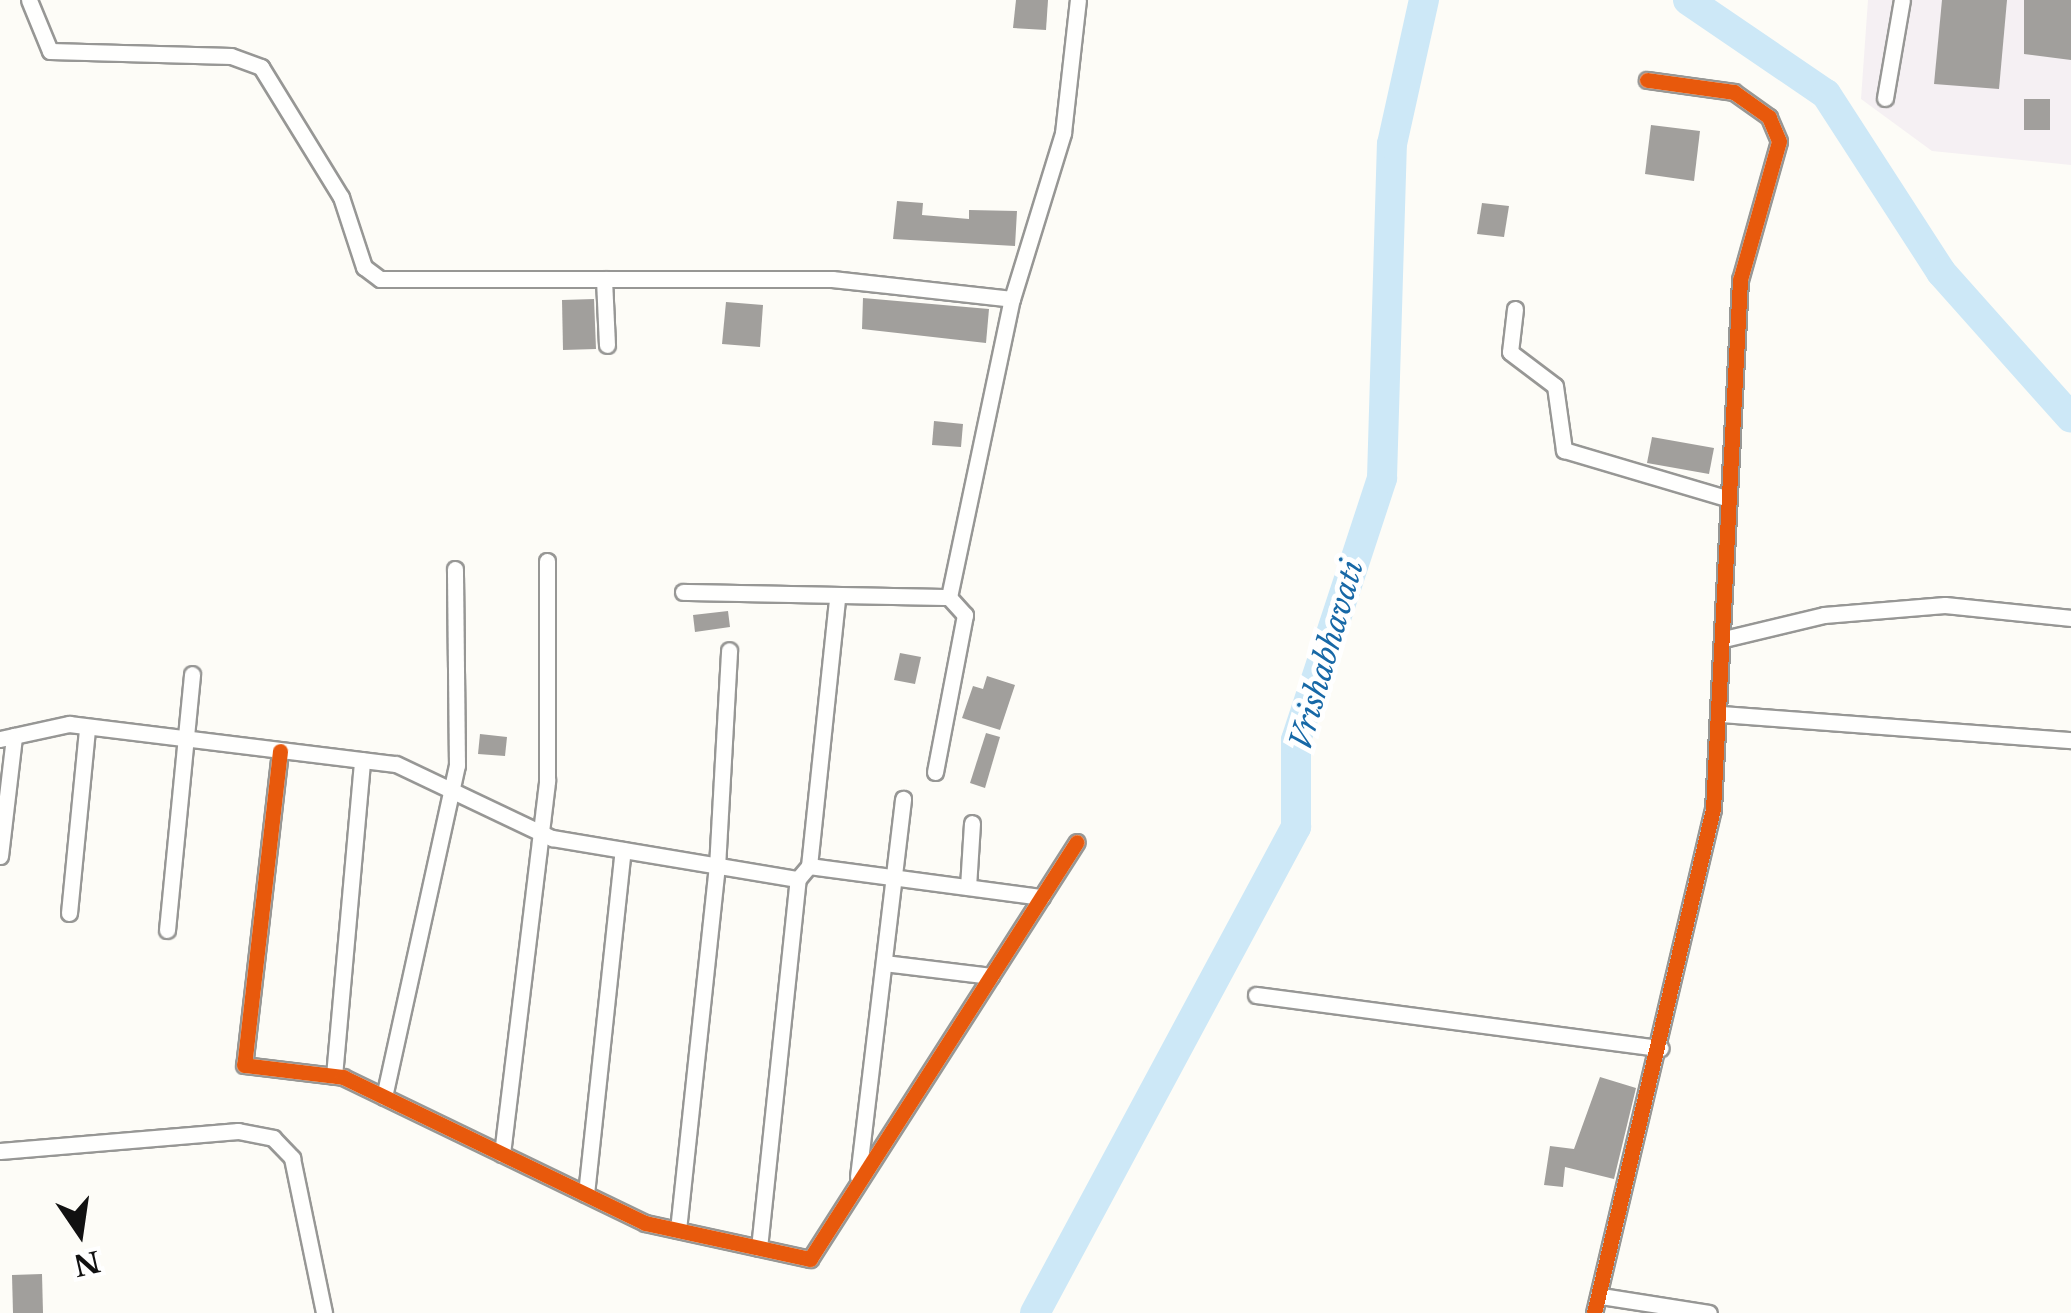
<!DOCTYPE html>
<html>
<head>
<meta charset="utf-8">
<style>
  body { margin:0 }
  #map { position:relative; width:2071px; height:1313px; overflow:hidden; background:#fdfcf7; font-family:"Libre Baskerville",serif }
  div>[style] { position:absolute }
  .industrial>* { inset:0; background:#f5f0f3 }
  .river>* { height:30px; margin:-15px; padding:0 15px; transform-origin:15px; border-radius:15px; background:#cde8f7 }
  .building>* { inset:0; background:#a19f9c }
  .roads { filter:drop-shadow(2px 0 #979795) drop-shadow(-2px 0 #979795) drop-shadow(0 2px #979795) drop-shadow(0 -2px #979795) }
  .minor>* { height:15px; margin:-7.5px; padding:0 7.5px; transform-origin:7.5px; border-radius:7.5px; background:#fffffe }
  .cycleway>* { height:15px; margin:-7.5px; padding:0 7.5px; transform-origin:7.5px; border-radius:7.5px; background:#e8590c }
  span { translate:-50% -50%; white-space:nowrap; text-align:center; line-height:1.15; -webkit-text-stroke:10px #fff; paint-order:stroke }
  .water-label { font-size:30px; color:#1768a6; font-style:italic }
  .north { position:absolute; left:30px; top:1183px; width:100px; height:100px; -webkit-text-stroke:8px #fff; paint-order:stroke; rotate:167deg; font-size:28px; font-weight:700; line-height:40px; text-align:center; color:#111 }
  .north::after { content:''; display:block; margin:auto; width:35px; height:45px; background:#111; clip-path:polygon(50% 0,100% 100%,50% 72%,0 100%) }
</style>
</head>
<body>
<div id="map">
  <div class="industrial">
    <i style="clip-path:polygon(1868px 0,2071px 0,2071px 165px,1932px 151px,1861px 99px)"></i>
  </div>
  <div class="river">
    <i style="left:1688px;top:0;width:167px;rotate:34.3deg"></i>
    <i style="left:1826px;top:94px;width:212px;rotate:57.1deg"></i>
    <i style="left:1941px;top:272px;width:195px;rotate:48.3deg"></i>
    <i style="left:1035px;top:1313px;width:552px;rotate:-61.76deg"></i>
    <i style="left:1296px;top:827px;width:87px;rotate:-90deg"></i>
    <i style="left:1296px;top:740px;width:276px;rotate:-71.8deg"></i>
    <i style="left:1382px;top:478px;width:334px;rotate:-88.3deg"></i>
    <i style="left:1392px;top:144px;width:148px;rotate:-77.5deg"></i>
  </div>
  <div class="building">
    <i style="clip-path:polygon(1016px 0,1048px 0,1046px 30px,1013px 28px)"></i>
    <i style="clip-path:polygon(1942px 0,2007px 0,1999px 89px,1934px 84px)"></i>
    <i style="clip-path:polygon(2024px 0,2071px 0,2071px 60px,2024px 54px)"></i>
    <i style="clip-path:polygon(2024px 99px,2050px 99px,2050px 130px,2024px 130px)"></i>
    <i style="clip-path:polygon(1651px 125px,1700px 131px,1694px 181px,1645px 174px)"></i>
    <i style="clip-path:polygon(897px 201px,923px 203px,922px 215px,969px 219px,969px 210px,1017px 211px,1015px 246px,893px 239px)"></i>
    <i style="clip-path:polygon(1482px 203px,1509px 206px,1504px 237px,1477px 234px)"></i>
    <i style="clip-path:polygon(863px 298px,989px 309px,986px 343px,862px 329px)"></i>
    <i style="clip-path:polygon(594px 299px,596px 349px,563px 350px,562px 300px)"></i>
    <i style="clip-path:polygon(726px 302px,763px 305px,760px 347px,722px 344px)"></i>
    <i style="clip-path:polygon(934px 421px,963px 424px,961px 447px,932px 445px)"></i>
    <i style="clip-path:polygon(1652px 437px,1714px 448px,1709px 474px,1647px 463px)"></i>
    <i style="clip-path:polygon(728px 611px,730px 627px,695px 632px,693px 615px)"></i>
    <i style="clip-path:polygon(900px 653px,921px 657px,915px 684px,894px 680px)"></i>
    <i style="clip-path:polygon(987px 676px,1015px 685px,1000px 730px,962px 718px,973px 686px,983px 689px)"></i>
    <i style="clip-path:polygon(986px 733px,1000px 737px,985px 788px,970px 783px)"></i>
    <i style="clip-path:polygon(480px 734px,507px 737px,505px 756px,478px 754px)"></i>
    <i style="clip-path:polygon(1600px 1077px,1636px 1088px,1614px 1179px,1565px 1167px,1563px 1187px,1544px 1185px,1550px 1146px,1574px 1149px)"></i>
    <i style="clip-path:polygon(42px 1274px,43px 1313px,13px 1313px,12px 1275px)"></i>
  </div>
  <div class="roads">
    <div class="minor">
      <i style="left:29px;top:0;width:55px;rotate:67.6deg"></i>
      <i style="left:50px;top:51px;width:181px;rotate:1.6deg"></i>
      <i style="left:231px;top:56px;width:32px;rotate:20deg"></i>
      <i style="left:261px;top:67px;width:153px;rotate:58.4deg"></i>
      <i style="left:341px;top:197px;width:74px;rotate:71.8deg"></i>
      <i style="left:364px;top:267px;width:20px;rotate:37deg"></i>
      <i style="left:380px;top:279px;width:452px"></i>
      <i style="left:832px;top:279px;width:181px;rotate:6.3deg"></i>
      <i style="left:1885px;top:98px;width:99px;rotate:-80.2deg"></i>
      <i style="left:604px;top:279px;width:66px;rotate:87.4deg"></i>
      <i style="left:1515px;top:309px;width:43px;rotate:96.6deg"></i>
      <i style="left:1510px;top:352px;width:56px;rotate:37.1deg"></i>
      <i style="left:1555px;top:386px;width:65px;rotate:82deg"></i>
      <i style="left:1564px;top:450px;width:169px;rotate:16.5deg"></i>
      <i style="left:683px;top:592px;width:266px;rotate:1.1deg"></i>
      <i style="left:949px;top:597px;width:305px;rotate:-78.1deg"></i>
      <i style="left:1012px;top:299px;width:174px;rotate:-72.9deg"></i>
      <i style="left:1063px;top:133px;width:134px;rotate:-83.6deg"></i>
      <i style="left:1724px;top:639px;width:103px;rotate:-13.5deg"></i>
      <i style="left:1824px;top:615px;width:121px;rotate:-4.7deg"></i>
      <i style="left:1945px;top:605px;width:127px;rotate:5.9deg"></i>
      <i style="left:1722px;top:714px;width:350px;rotate:4.3deg"></i>
      <i style="left:0;top:739px;width:71px;rotate:-12.3deg"></i>
      <i style="left:69px;top:724px;width:329px;rotate:7deg"></i>
      <i style="left:396px;top:764px;width:173px;rotate:25.4deg"></i>
      <i style="left:552px;top:838px;width:249px;rotate:9.5deg"></i>
      <i style="left:798px;top:879px;width:17px;rotate:-50deg"></i>
      <i style="left:809px;top:866px;width:266px;rotate:-84deg"></i>
      <i style="left:280px;top:751px;width:316px;rotate:96.5deg"></i>
      <i style="left:244px;top:1065px;width:100px;rotate:6.9deg"></i>
      <i style="left:343px;top:1077px;width:335px;rotate:25.8deg"></i>
      <i style="left:645px;top:1223px;width:169px;rotate:12.3deg"></i>
      <i style="left:810px;top:1259px;width:495px;rotate:-57.4deg"></i>
      <i style="left:935px;top:772px;width:160px;rotate:-79.2deg"></i>
      <i style="left:965px;top:615px;width:24px;rotate:-132deg"></i>
      <i style="left:0;top:856px;width:121px;rotate:-83.3deg"></i>
      <i style="left:809px;top:866px;width:235px;rotate:7.6deg"></i>
      <i style="left:968px;top:887px;width:64px;rotate:-86.4deg"></i>
      <i style="left:69px;top:913px;width:186px;rotate:-84.4deg"></i>
      <i style="left:167px;top:930px;width:257px;rotate:-84.4deg"></i>
      <i style="left:884px;top:963px;width:108px;rotate:6.9deg"></i>
      <i style="left:1256px;top:995px;width:408px;rotate:7.5deg"></i>
      <i style="left:334px;top:1076px;width:317px;rotate:-84.9deg"></i>
      <i style="left:384px;top:1097px;width:340px;rotate:-77.6deg"></i>
      <i style="left:457px;top:765px;width:196px;rotate:-90.6deg"></i>
      <i style="left:0;top:1151px;width:239px;rotate:-4.8deg"></i>
      <i style="left:238px;top:1131px;width:36px;rotate:11deg"></i>
      <i style="left:273px;top:1138px;width:28px;rotate:46deg"></i>
      <i style="left:292px;top:1158px;width:158px;rotate:78.3deg"></i>
      <i style="left:502px;top:1154px;width:376px;rotate:-83.1deg"></i>
      <i style="left:547px;top:781px;width:220px;rotate:-90deg"></i>
      <i style="left:858px;top:1177px;width:381px;rotate:-83.2deg"></i>
      <i style="left:586px;top:1194px;width:346px;rotate:-83.9deg"></i>
      <i style="left:678px;top:1230px;width:365px;rotate:-83.9deg"></i>
      <i style="left:717px;top:867px;width:217px;rotate:-86.8deg"></i>
      <i style="left:759px;top:1248px;width:371px;rotate:-84deg"></i>
      <i style="left:1601px;top:1296px;width:109px;rotate:8.9deg"></i>
      <i style="left:1594px;top:1313px;width:518px;rotate:-76.72deg"></i>
      <i style="left:1713px;top:809px;width:530px;rotate:-87.08deg"></i>
      <i style="left:1740px;top:280px;width:144px;rotate:-74.3deg"></i>
      <i style="left:1779px;top:141px;width:26px;rotate:-113deg"></i>
      <i style="left:1769px;top:117px;width:43px;rotate:-144.5deg"></i>
      <i style="left:1734px;top:92px;width:88px;rotate:-172.1deg"></i>
    </div>
  </div>
  <div class="cycleway">
    <i style="left:280px;top:751px;width:316px;rotate:96.5deg"></i>
    <i style="left:244px;top:1065px;width:100px;rotate:6.9deg"></i>
    <i style="left:343px;top:1077px;width:335px;rotate:25.8deg"></i>
    <i style="left:645px;top:1223px;width:169px;rotate:12.3deg"></i>
    <i style="left:810px;top:1259px;width:495px;rotate:-57.4deg"></i>
    <i style="left:1594px;top:1313px;width:518px;rotate:-76.72deg"></i>
    <i style="left:1713px;top:809px;width:530px;rotate:-87.08deg"></i>
    <i style="left:1740px;top:280px;width:144px;rotate:-74.3deg"></i>
    <i style="left:1779px;top:141px;width:26px;rotate:-113deg"></i>
    <i style="left:1769px;top:117px;width:43px;rotate:-144.5deg"></i>
    <i style="left:1734px;top:92px;width:88px;rotate:-172.1deg"></i>
  </div>
  <div class="water-label">
    <span style="left:1327px;top:655px;rotate:-74deg">Vrishabhavati</span>
  </div>
  <div class="north">N</div>
</div>
</body>
</html>
